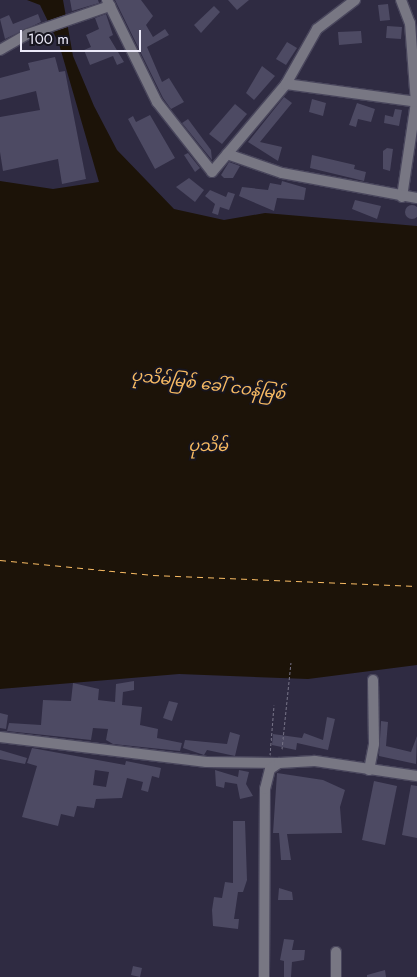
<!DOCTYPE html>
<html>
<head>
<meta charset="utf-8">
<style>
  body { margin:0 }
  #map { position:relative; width:417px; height:977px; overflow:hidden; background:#2f2b42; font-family:Jost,"Noto Sans Myanmar",sans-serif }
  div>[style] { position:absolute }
  .water>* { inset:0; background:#1c1308 }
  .ferry>* { height:1px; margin-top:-0.5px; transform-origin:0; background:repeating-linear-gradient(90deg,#f8bb63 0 6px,transparent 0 11px) }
  .building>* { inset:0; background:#4d4a63 }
  .round { border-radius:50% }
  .path>* { height:1px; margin-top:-0.5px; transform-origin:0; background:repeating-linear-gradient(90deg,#767387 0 2.5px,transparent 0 5px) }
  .roads { filter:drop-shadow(1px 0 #49465c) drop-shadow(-1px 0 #49465c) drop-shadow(0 1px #49465c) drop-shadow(0 -1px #49465c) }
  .minor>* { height:10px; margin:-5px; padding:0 5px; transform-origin:5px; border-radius:5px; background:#787783 }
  span { translate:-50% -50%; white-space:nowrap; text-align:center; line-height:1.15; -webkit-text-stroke:4px #17151f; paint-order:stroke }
  .water-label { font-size:16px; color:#f8bb63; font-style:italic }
  .scale { position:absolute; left:20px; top:30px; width:121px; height:22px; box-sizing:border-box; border:2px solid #eceaf9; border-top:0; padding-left:6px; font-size:15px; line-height:18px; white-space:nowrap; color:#eceaf9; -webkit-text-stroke:4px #17151f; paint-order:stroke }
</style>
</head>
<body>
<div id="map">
  <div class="water">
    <i style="clip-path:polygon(27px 0,63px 0,73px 56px,94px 106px,117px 150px,174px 209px,224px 220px,265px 213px,417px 226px,417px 665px,308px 679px,179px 674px,0 689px,0 181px,53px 189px,99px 182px,59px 44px,40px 5px)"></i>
  </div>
  <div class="ferry">
    <i style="left:0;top:560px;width:154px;rotate:5.6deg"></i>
    <i style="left:153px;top:575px;width:264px;rotate:2.4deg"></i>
  </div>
  <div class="building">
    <i style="clip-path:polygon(70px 0,98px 0,99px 3px,72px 11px)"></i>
    <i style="clip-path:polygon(115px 0,141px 0,153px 16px,146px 25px,153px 37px,165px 29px,169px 35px,147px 47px,162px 82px,169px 78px,184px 102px,171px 109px,163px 98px)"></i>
    <i style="clip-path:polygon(228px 0,249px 0,237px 10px)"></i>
    <i style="clip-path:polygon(388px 4px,390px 20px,380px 21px,378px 5px)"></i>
    <i style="clip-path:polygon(214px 6px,220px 12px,201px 33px,194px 25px)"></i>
    <i style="clip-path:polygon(38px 14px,41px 22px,5px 39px,0 19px,9px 15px,13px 24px)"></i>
    <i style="clip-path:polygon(106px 14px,113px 35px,109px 37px,124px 62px,117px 65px,113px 56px,90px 65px,84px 50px,91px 47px,86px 35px,99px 29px,95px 18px)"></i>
    <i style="clip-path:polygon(387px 26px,402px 27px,401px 39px,386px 38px)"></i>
    <i style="clip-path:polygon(361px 31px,362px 43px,339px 45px,338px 32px)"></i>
    <i style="clip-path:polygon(287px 42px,297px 48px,286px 65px,276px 59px)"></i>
    <i style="clip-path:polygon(55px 57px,59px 72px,65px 71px,86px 179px,62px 184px,58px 159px,3px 171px,0 152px,0 117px,40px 110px,36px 91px,0 100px,0 78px,30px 70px,28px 63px)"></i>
    <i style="clip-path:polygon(262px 66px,275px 76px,254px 100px,246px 93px)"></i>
    <i style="clip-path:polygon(284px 97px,292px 103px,260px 142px,282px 147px,278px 161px,248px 142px)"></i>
    <i style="clip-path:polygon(312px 99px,326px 103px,323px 116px,309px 112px)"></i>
    <i style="clip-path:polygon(357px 103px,375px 109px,371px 122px,358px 119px,356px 127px,349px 125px)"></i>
    <i style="clip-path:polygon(235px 104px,247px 114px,222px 144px,209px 134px)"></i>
    <i style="clip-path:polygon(395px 109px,402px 110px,399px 126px,384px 123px,385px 115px,393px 117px)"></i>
    <i style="clip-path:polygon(150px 115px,175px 158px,155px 169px,128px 119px,133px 116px,136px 122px)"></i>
    <i style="clip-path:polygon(188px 119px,211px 150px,212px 160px,182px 123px)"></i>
    <i style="clip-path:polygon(387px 148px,393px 149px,390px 171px,383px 169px,383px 151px)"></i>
    <i style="clip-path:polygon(188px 153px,200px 168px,195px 172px,184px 155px)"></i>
    <i style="clip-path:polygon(312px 155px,355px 165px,354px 169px,366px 172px,364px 181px,310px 168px)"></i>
    <i style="clip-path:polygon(229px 162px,240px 166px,233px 178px,224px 178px,221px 175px)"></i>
    <i style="clip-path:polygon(189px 178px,204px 190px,195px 202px,176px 187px)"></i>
    <i style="clip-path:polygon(282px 181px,306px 188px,304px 200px,277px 198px,274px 211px,239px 196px,242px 187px,268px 190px,270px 183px,281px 185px)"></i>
    <i style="clip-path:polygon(210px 190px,226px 197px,228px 192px,235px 194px,229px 210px,220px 207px,218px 215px,212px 213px,215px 204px,205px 196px)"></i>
    <i style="clip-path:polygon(355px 200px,381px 206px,377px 219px,352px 209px)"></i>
    <i class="round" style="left:405px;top:205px;width:14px;height:14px"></i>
    <i style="clip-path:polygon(134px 681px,134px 690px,123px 692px,122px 705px,142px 707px,140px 725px,158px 729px,157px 738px,182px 743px,180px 751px,113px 744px,106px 740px,108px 729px,93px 728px,91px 740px,7px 731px,9px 723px,41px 725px,43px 700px,71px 701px,73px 683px,99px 689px,98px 700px,115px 702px,116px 684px)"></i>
    <i style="clip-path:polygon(169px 701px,178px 703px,172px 721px,163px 718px)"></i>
    <i style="clip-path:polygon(0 713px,8px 715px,6px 729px,0 728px)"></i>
    <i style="clip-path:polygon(327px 717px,335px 719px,328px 750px,297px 743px,296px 750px,272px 745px,273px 734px,302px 738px,304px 733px,323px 740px)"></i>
    <i style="clip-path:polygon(381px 721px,388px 722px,386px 746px,411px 752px,417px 736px,416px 764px,379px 756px)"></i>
    <i style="clip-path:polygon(230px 732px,240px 735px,235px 756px,207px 750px,204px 755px,183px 748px,185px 740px,227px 744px)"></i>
    <i style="clip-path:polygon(evenodd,32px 748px,125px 765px,126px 761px,161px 768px,159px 778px,152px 776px,148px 792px,141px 790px,143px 782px,127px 778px,122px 798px,96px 799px,94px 808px,77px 806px,74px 817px,61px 814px,58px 826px,22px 817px,37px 766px,27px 763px,32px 748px,95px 770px,109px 772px,106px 787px,93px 785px,95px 770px)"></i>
    <i style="clip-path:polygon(0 750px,27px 758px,25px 764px,0 759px)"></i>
    <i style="clip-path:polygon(215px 770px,238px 777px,239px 770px,249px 772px,246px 784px,253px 796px,240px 799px,237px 784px,225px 782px,224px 788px,216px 786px)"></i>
    <i style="clip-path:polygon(277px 773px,323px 780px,345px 790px,340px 807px,342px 833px,287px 834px,291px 860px,281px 860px,279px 833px,273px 833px)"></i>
    <i style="clip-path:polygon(374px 781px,397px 786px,385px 845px,362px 840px)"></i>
    <i style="clip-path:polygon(411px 785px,417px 786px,417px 838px,402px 835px)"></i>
    <i style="clip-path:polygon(233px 821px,245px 821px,247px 880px,243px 892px,238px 892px,234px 919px,239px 919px,238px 929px,213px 926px,212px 910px,214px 897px,222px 898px,225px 882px,233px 883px)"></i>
    <i style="clip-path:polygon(279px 888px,292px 892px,293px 900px,278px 900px)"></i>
    <i style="clip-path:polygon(284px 939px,294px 940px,292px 950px,305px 950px,304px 960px,292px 962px,291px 977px,284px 977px,284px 961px,280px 960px)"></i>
    <i style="clip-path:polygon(133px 966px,142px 968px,140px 977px,131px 975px)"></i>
    <i style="clip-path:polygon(385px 970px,386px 977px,367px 977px,367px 975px)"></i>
  </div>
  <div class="path">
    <i style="left:282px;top:749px;width:87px;rotate:-84.1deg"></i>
    <i style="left:270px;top:755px;width:50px;rotate:-85.4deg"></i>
  </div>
  <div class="roads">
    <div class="minor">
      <i style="left:107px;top:0;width:114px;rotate:63.9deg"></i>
      <i style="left:157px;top:102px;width:89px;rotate:51.8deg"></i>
      <i style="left:212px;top:172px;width:115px;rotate:-49.9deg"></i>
      <i style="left:286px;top:84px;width:63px;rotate:-60.6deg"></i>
      <i style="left:317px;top:29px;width:48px;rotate:-37.3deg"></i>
      <i style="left:401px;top:0;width:25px;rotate:69deg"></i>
      <i style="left:410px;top:23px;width:79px;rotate:85.7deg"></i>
      <i style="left:416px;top:102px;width:96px;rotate:98.4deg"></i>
      <i style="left:0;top:50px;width:32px;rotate:-30deg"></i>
      <i style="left:28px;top:34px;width:87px;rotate:-18.9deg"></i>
      <i style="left:286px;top:84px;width:132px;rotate:7.8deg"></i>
      <i style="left:227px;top:154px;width:58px;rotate:19.1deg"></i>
      <i style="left:282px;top:173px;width:137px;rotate:10.5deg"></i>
      <i style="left:0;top:737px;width:208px;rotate:6.9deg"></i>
      <i style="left:206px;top:762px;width:73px;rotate:0.8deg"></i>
      <i style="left:369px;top:770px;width:26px;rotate:-79deg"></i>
      <i style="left:374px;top:744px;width:64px;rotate:-90.9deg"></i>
      <i style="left:264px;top:977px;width:188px;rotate:-89.7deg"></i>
      <i style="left:265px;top:789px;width:21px;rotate:-76deg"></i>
      <i style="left:270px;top:769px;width:11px;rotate:-34deg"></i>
      <i style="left:279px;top:763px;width:36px;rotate:-3deg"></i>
      <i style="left:315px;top:761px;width:103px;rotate:8.4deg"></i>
      <i style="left:336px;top:977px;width:25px;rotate:-90deg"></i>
    </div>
  </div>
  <div class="water-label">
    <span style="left:208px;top:385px;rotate:7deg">ပုသိမ်မြစ် ခေါ် ငဝန်မြစ်</span>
    <span style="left:208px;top:446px">ပုသိမ်</span>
  </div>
  <div class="scale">100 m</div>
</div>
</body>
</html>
